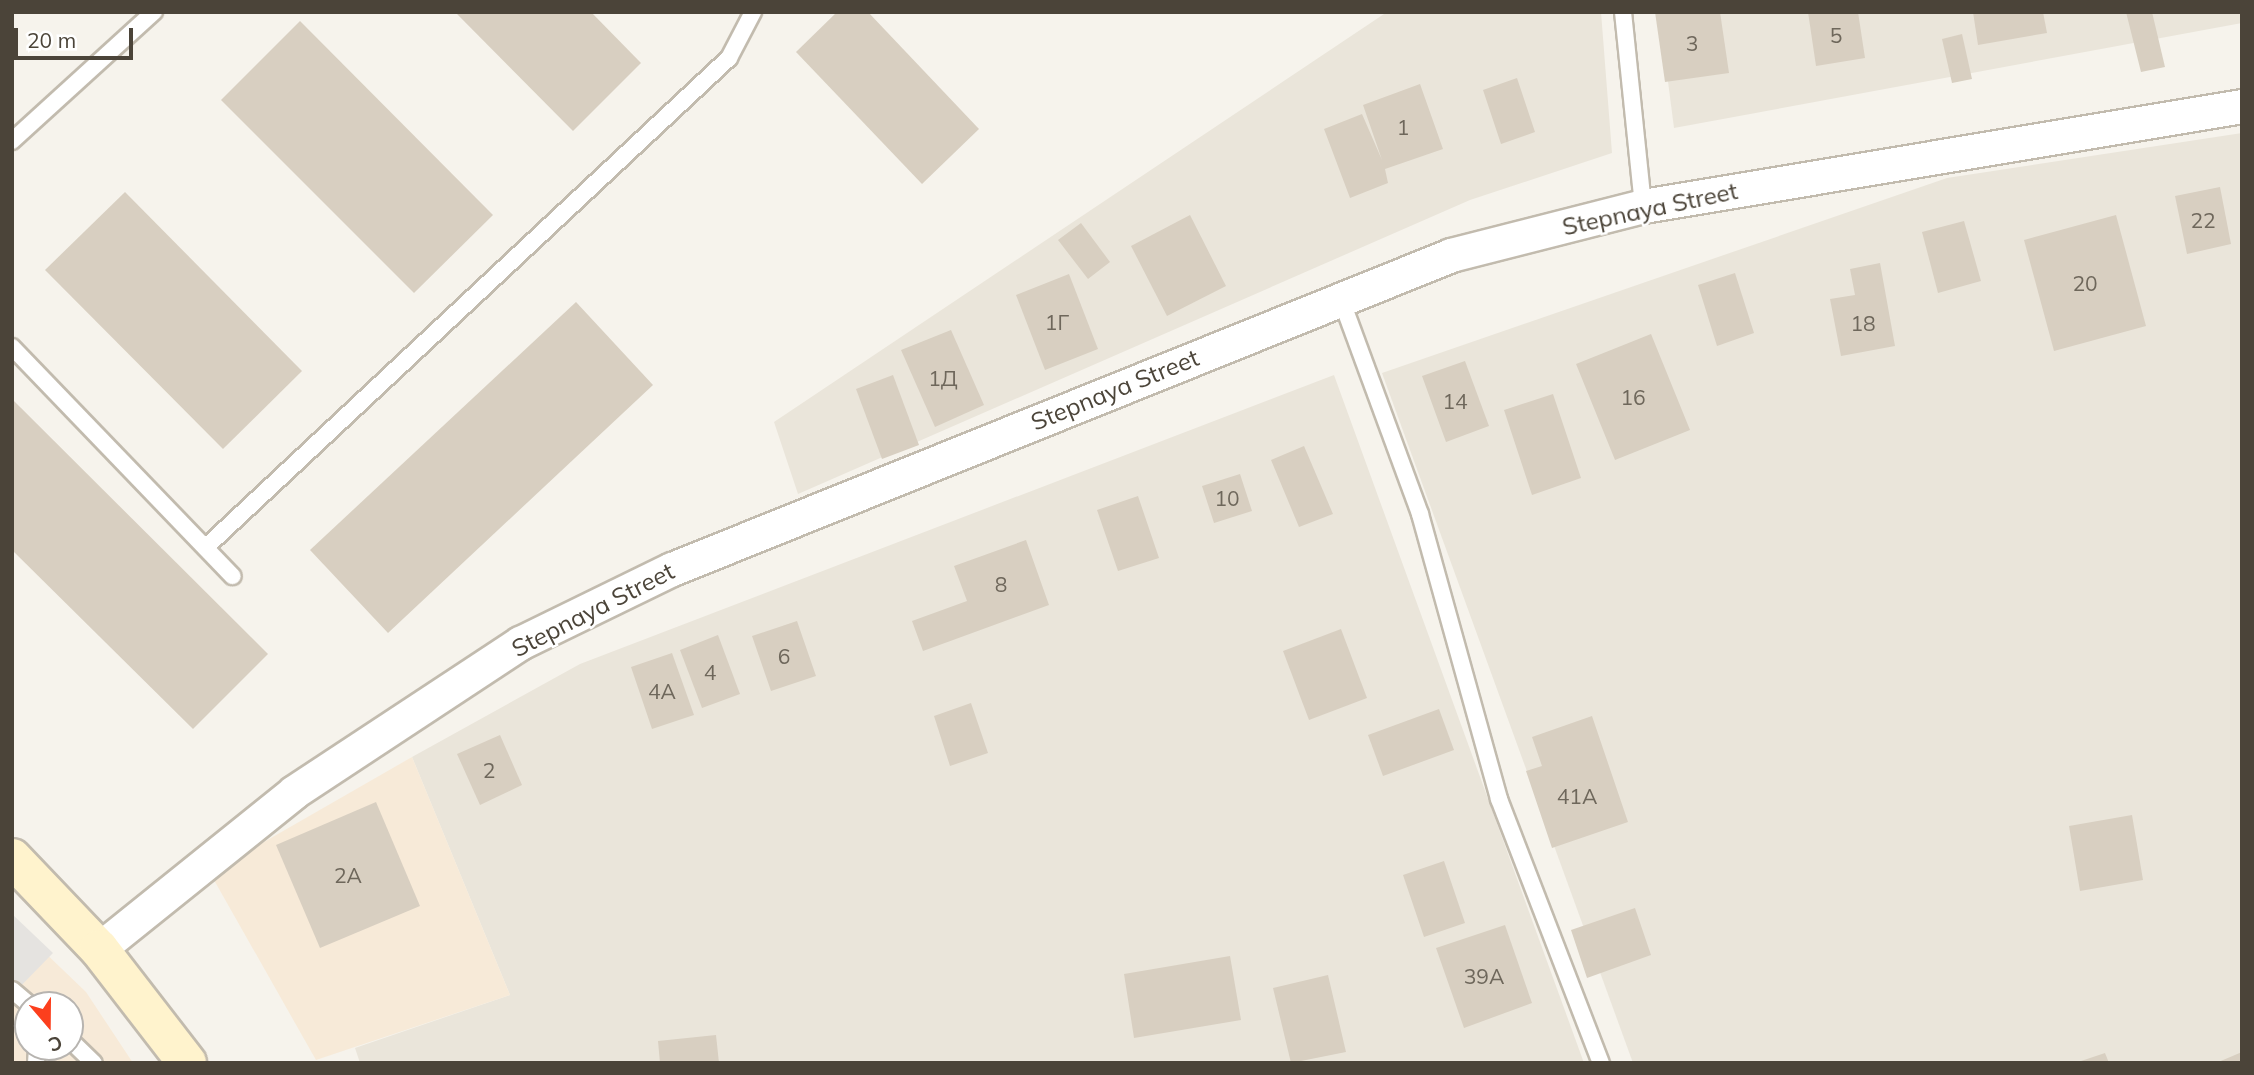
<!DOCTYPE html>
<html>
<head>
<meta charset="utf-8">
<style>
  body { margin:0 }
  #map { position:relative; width:2254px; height:1075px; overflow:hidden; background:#f6f3ec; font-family:Mulish,sans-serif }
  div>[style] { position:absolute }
  .residential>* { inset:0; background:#eae5da }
  .commercial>* { inset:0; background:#f7ead8 }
  .parking>* { inset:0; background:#e5e3e0 }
  .building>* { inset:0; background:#d8cfc1 }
  .roads { filter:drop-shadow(2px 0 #c2bbae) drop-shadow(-2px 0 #c2bbae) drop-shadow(0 2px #c2bbae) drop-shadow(0 -2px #c2bbae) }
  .service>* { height:16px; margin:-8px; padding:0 8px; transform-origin:8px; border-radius:8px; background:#fff }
  .minor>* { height:33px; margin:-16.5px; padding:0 16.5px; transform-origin:16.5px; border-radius:16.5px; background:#fff }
  .secondary>* { height:38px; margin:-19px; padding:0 19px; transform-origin:19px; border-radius:19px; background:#fff3cd }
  span { translate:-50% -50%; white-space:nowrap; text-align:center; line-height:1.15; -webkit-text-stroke:5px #fff; paint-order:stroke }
  .number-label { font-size:21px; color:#6e675b }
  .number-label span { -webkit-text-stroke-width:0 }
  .street-label { font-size:24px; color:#4b4439 }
  .frame { position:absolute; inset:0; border:14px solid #4b4439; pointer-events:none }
  .north { position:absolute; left:14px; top:991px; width:70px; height:70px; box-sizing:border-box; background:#fff; border:2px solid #b7b4b0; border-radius:50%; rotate:160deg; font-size:19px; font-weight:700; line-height:28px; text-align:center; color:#4b4439 }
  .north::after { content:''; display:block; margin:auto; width:24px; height:32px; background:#fc3f1d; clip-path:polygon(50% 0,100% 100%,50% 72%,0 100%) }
  .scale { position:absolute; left:14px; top:28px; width:119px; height:32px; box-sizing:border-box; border:4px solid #4b4439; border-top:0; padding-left:9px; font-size:21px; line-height:24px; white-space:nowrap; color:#4b4439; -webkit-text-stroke:5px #fff; paint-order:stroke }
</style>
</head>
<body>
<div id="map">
  <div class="residential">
    <i style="clip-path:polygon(1387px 12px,1601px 12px,1612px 153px,1470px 200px,798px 494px,774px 422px)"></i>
    <i style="clip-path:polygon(1659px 12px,2242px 12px,2242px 23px,1674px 128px)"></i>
    <i style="clip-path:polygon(2242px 133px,2242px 1063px,1633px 1063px,1382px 373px,1947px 178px)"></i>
    <i style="clip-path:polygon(1334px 375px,1584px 1063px,360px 1063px,355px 1048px,510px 995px,412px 757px,580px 664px)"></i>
  </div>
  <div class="commercial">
    <i style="clip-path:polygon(412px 757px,510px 995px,316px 1060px,210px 873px)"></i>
    <i style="clip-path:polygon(evenodd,12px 921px,86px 992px,133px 1063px,12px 1063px,12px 921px,28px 1005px,70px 1005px,70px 1047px,28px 1047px,28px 1005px)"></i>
  </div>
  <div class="parking">
    <i style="clip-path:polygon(12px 914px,53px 953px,12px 995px)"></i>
  </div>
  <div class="building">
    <i style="clip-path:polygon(455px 12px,591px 12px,641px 63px,573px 131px)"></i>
    <i style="clip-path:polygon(837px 12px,868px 12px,979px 129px,922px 184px,796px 52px)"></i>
    <i style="clip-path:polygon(1655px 12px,1720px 12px,1729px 73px,1665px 82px)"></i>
    <i style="clip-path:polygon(1808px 12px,1858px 12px,1865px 58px,1816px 66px)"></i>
    <i style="clip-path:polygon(1973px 12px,2043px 12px,2047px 33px,1978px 45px)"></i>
    <i style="clip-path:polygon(2126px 12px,2152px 12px,2165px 67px,2141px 72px)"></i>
    <i style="clip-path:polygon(300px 21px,493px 215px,414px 293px,221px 100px)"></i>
    <i style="clip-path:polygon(1962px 34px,1972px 79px,1952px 83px,1942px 39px)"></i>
    <i style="clip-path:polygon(1517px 78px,1535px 132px,1501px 144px,1483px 90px)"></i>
    <i style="clip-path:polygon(1420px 84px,1443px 149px,1385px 169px,1388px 183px,1350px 198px,1324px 129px,1362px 114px,1382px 160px,1363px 105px)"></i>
    <i style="clip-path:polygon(2220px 187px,2231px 244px,2187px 254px,2175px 196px)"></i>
    <i style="clip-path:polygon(125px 192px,302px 371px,223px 449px,45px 270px)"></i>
    <i style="clip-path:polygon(1190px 215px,1226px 286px,1167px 316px,1131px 246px)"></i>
    <i style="clip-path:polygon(2116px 215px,2146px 326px,2054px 351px,2024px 240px)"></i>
    <i style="clip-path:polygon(1964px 221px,1981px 281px,1938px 293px,1922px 232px)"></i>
    <i style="clip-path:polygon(1081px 223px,1110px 262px,1088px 279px,1058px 240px)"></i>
    <i style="clip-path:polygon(1880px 263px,1895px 346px,1841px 356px,1830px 299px,1855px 295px,1850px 269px)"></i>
    <i style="clip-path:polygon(1735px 273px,1754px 333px,1717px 346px,1698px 285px)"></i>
    <i style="clip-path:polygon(1069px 274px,1098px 349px,1045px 370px,1016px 295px)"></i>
    <i style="clip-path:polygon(576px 302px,653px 385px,388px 633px,310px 550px)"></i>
    <i style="clip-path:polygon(951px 330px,984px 405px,935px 427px,901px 350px)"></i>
    <i style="clip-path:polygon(1651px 334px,1690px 430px,1615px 460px,1576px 364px)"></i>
    <i style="clip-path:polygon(1465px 361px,1489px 426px,1446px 442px,1422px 376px)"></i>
    <i style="clip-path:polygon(893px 375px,919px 445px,882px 459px,856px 389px)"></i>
    <i style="clip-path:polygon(1553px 394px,1581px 478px,1532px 495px,1504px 410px)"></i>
    <i style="clip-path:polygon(12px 399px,268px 654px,193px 729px,12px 550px)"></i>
    <i style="clip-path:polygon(1304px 446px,1333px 514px,1299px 527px,1271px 460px)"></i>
    <i style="clip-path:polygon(1240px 474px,1252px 511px,1214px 523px,1202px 486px)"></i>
    <i style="clip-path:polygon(1138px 496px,1159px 558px,1118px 571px,1097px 510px)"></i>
    <i style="clip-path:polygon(1026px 540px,1049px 605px,923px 651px,912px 621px,967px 601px,954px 566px)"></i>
    <i style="clip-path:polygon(797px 621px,816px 676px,771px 691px,752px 636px)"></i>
    <i style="clip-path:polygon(1341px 629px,1367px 698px,1309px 720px,1283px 651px)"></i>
    <i style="clip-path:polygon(718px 635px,740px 694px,702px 708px,680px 650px)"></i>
    <i style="clip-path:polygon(672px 653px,694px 715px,652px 729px,631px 667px)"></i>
    <i style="clip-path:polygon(971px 703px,988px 753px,950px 766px,934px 716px)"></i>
    <i style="clip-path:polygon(1439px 709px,1454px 750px,1383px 776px,1368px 735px)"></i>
    <i style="clip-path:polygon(1592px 716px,1628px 822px,1552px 848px,1526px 771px,1542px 766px,1532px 737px)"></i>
    <i style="clip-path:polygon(500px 735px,522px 785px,480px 805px,457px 754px)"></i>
    <i style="clip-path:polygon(376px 802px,420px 906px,320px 948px,276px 845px)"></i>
    <i style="clip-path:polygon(2132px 815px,2143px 880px,2080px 891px,2069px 826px)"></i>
    <i style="clip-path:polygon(1444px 861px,1465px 923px,1424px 937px,1403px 875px)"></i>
    <i style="clip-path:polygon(1635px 908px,1651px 955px,1587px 978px,1571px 930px)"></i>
    <i style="clip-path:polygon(1505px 925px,1532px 1003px,1464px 1028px,1436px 948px)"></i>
    <i style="clip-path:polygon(1230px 956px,1241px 1020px,1134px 1038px,1124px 974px)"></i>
    <i style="clip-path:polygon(1328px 975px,1346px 1052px,1291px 1063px,1273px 988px)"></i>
    <i style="clip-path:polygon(716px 1035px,719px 1063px,660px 1063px,658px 1041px)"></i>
    <i style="clip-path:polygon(2242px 1052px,2242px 1063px,2216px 1063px)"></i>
    <i style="clip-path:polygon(2105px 1053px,2109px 1063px,2078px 1063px,2078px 1062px)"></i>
  </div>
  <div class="roads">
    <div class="service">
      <i style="left:1623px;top:12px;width:195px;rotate:84.1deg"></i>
      <i style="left:12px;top:141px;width:192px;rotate:-42.3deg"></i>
      <i style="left:1341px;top:299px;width:229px;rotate:69.8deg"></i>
      <i style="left:1420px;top:514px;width:296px;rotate:74.5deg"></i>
      <i style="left:1499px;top:799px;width:283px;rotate:68.9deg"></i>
      <i style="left:12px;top:347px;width:318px;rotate:46.1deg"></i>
      <i style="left:206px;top:547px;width:716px;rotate:-43.08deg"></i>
      <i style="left:729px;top:58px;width:52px;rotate:-62.4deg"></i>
      <i style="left:12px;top:990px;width:23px;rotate:40deg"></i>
      <i style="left:70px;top:1040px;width:33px;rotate:44deg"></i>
      <i style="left:36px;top:1063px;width:16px;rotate:-86deg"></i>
    </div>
    <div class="minor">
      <i style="left:99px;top:949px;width:250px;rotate:-38.8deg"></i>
      <i style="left:294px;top:792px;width:271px;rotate:-33.4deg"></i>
      <i style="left:520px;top:643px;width:169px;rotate:-26deg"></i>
      <i style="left:672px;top:569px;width:840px;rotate:-21.95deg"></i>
      <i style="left:1451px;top:255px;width:198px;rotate:-14.3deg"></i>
      <i style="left:1643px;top:206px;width:607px;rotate:-9.48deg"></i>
    </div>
    <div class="secondary">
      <i style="left:12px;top:858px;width:126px;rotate:46.3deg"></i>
      <i style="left:99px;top:949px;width:144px;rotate:52.3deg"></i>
    </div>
  </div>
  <div class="number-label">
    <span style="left:1836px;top:35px">5</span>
    <span style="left:1692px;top:43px">3</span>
    <span style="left:1403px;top:127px">1</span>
    <span style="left:2203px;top:220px">22</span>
    <span style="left:2085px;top:283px">20</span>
    <span style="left:1057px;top:322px">1Г</span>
    <span style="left:1863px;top:323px">18</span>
    <span style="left:943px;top:378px">1Д</span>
    <span style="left:1633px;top:397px">16</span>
    <span style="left:1455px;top:401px">14</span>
    <span style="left:1227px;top:498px">10</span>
    <span style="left:1001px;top:584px">8</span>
    <span style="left:784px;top:656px">6</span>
    <span style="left:710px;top:672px">4</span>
    <span style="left:662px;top:691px">4А</span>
    <span style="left:489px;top:770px">2</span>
    <span style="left:1577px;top:796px">41А</span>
    <span style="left:348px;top:875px">2А</span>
    <span style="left:1484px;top:976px">39А</span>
  </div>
  <div class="street-label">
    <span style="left:1650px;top:209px;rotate:-12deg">Stepnaya Street</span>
    <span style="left:1115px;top:390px;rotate:-22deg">Stepnaya Street</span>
    <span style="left:593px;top:610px;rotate:-27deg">Stepnaya Street</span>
  </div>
  <div class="frame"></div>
  <div class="north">С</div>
  <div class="scale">20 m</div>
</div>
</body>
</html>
